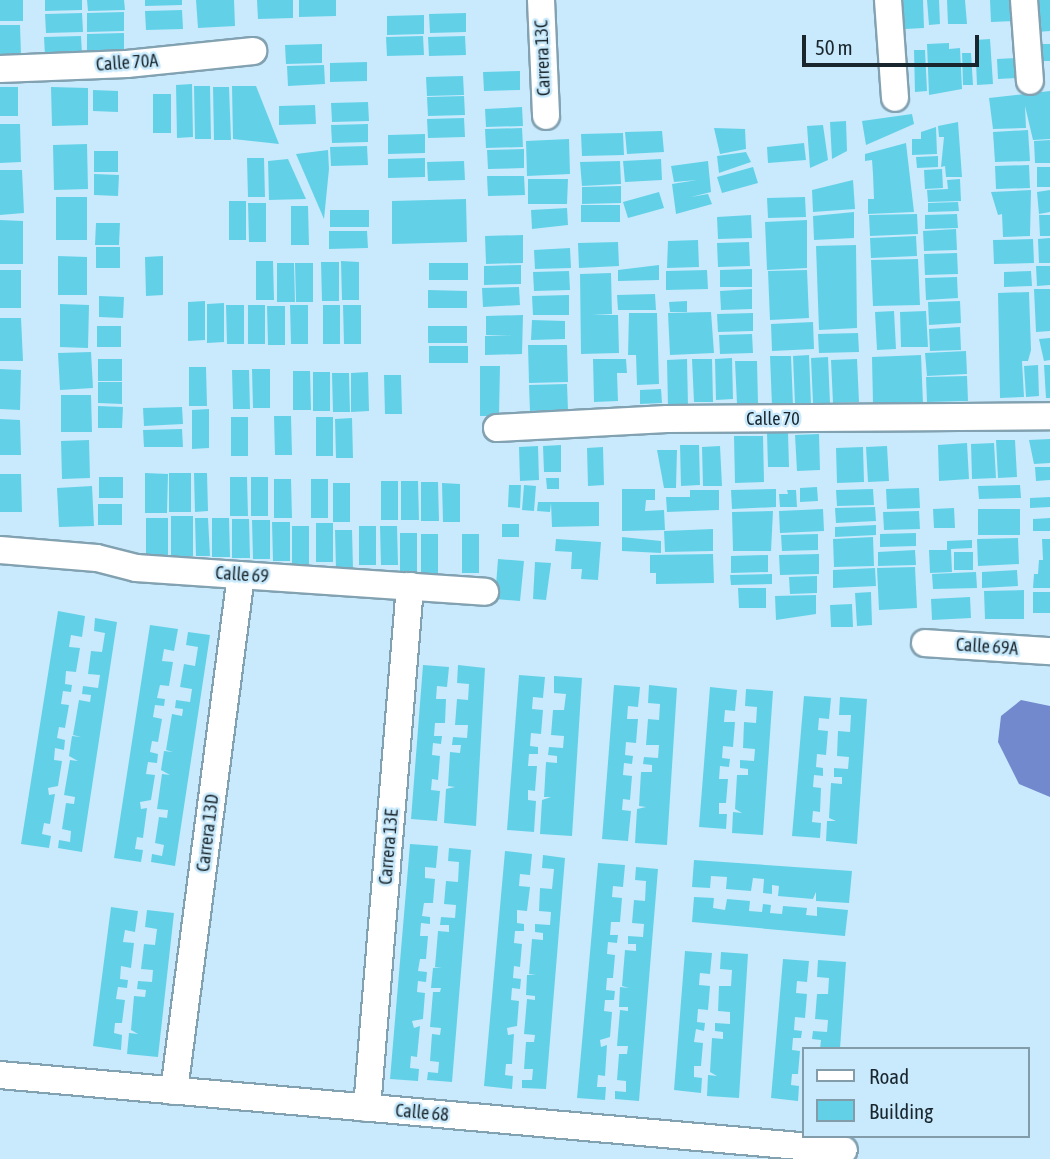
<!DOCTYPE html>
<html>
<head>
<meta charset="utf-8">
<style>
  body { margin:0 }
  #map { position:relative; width:1050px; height:1159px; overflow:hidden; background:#c9eafc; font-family:"Asap Condensed",sans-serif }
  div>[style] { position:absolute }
  .water>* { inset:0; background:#7389ce }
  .building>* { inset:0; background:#62d1e8 }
  .roads { filter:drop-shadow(2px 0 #82a1b1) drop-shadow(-2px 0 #82a1b1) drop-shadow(0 2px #82a1b1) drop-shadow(0 -2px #82a1b1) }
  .street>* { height:26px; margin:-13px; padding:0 13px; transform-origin:13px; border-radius:13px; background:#fff }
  span { translate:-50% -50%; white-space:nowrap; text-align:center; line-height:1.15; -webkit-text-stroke:5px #c9eafc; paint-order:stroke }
  .street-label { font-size:18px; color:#1a262d }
  .legend { position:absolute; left:802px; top:1047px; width:228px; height:91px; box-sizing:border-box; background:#c9eafc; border:2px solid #839ca9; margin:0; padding:9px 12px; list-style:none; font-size:21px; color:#1a262d }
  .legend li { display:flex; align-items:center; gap:14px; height:35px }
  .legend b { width:35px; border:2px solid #839ca9 }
  .scale { position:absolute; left:802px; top:35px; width:177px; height:32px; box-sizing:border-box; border:4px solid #1a262d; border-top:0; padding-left:9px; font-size:21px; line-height:24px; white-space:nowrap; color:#1a262d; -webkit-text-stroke:5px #c9eafc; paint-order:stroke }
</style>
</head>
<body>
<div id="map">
  <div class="water">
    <i style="clip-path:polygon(1021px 700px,1050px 706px,1050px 797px,1019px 784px,998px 742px,1001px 716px)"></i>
  </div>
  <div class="building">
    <i style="clip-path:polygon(0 0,23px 0,23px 21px,0 21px)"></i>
    <i style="clip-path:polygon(45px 0,82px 0,82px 10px,45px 11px)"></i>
    <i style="clip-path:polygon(87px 0,124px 0,125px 10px,88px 11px)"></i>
    <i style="clip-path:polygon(145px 0,182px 0,182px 5px,145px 6px)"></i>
    <i style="clip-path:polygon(196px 0,234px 0,235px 26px,198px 28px)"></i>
    <i style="clip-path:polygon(257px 0,293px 0,293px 18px,258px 19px)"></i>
    <i style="clip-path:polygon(299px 0,336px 0,336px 16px,299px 17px)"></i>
    <i style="clip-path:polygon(903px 0,923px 0,924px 28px,905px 29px)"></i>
    <i style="clip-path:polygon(927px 0,939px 0,940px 24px,929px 25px)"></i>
    <i style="clip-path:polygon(947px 0,965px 0,967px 24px,948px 24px)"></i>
    <i style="clip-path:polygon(990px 0,1013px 0,1015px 21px,991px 22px)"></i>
    <i style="clip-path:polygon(1036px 0,1050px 0,1050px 31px,1038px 32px)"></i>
    <i style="clip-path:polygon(182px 10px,183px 29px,146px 30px,145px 11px)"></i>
    <i style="clip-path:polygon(124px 12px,124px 31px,87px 32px,87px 13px)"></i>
    <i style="clip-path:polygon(82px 13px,83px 32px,46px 33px,45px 14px)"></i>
    <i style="clip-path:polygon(466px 13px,466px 32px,430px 33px,429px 14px)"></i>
    <i style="clip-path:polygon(424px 15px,424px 34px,387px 35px,387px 16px)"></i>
    <i style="clip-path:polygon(0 25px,20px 25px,21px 55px,0 56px)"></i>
    <i style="clip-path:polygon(124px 33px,124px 51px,87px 52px,87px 34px)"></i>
    <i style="clip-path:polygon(81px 36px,82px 55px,45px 56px,44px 37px)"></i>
    <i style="clip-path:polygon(423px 36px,424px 55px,387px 56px,386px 37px)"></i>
    <i style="clip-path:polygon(465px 36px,466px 55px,429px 56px,428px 37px)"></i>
    <i style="clip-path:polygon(990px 39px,993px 84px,977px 85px,975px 40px)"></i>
    <i style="clip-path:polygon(949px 43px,949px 49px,960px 48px,962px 89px,929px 95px,927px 44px)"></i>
    <i style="clip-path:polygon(322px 44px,322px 63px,286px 64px,285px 45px)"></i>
    <i style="clip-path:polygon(1040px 44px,1050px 44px,1050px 61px,1041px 61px)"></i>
    <i style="clip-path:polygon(914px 50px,925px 50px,927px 91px,915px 92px)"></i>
    <i style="clip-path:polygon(962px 53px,971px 53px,973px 85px,963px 85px)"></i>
    <i style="clip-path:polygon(1016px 58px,1017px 78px,998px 79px,997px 59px)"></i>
    <i style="clip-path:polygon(367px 62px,367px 81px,330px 82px,330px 63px)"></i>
    <i style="clip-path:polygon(324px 65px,325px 84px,288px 86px,287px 66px)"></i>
    <i style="clip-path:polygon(520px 71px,520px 90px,484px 91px,483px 72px)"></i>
    <i style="clip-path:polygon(463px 76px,464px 95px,427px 96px,426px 77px)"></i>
    <i style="clip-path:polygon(192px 84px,193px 137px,177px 138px,176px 85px)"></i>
    <i style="clip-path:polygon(194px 86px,210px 86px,211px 139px,195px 139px)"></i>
    <i style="clip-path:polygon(232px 86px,256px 86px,279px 144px,233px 139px)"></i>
    <i style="clip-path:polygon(0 87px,18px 87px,18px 116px,0 116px)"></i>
    <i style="clip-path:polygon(51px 87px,88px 88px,88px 125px,52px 126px)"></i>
    <i style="clip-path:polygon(213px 87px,229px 87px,231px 140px,214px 140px)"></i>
    <i style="clip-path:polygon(93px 90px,118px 91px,118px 112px,93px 111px)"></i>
    <i style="clip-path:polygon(1050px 91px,1050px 139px,1033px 140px,1025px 106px,1026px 128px,993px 129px,989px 98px)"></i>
    <i style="clip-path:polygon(153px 94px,171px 94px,171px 133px,153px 133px)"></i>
    <i style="clip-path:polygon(464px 96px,465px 115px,428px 116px,427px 97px)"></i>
    <i style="clip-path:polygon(368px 102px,369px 121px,332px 122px,331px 103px)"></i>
    <i style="clip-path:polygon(315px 105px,316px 124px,279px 125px,279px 106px)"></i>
    <i style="clip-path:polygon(522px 107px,523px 126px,486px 127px,485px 109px)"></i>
    <i style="clip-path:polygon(912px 114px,914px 124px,866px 145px,862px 121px)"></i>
    <i style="clip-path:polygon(464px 118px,465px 137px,428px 138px,427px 119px)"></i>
    <i style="clip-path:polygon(846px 121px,847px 151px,832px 159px,830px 122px)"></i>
    <i style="clip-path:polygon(958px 122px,962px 177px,946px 177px,945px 166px,941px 167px,944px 137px,939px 137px,938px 126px)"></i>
    <i style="clip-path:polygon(0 124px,20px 124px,21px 162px,0 163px)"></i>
    <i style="clip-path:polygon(368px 124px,368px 142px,332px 143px,331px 125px)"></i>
    <i style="clip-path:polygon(823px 125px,828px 160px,810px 168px,807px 126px)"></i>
    <i style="clip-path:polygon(936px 127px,937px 154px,912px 155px,912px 139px,921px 139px,921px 132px)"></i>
    <i style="clip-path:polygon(522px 128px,523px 147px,486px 148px,485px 129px)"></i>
    <i style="clip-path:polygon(714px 128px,745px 129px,746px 149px,720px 154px)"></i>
    <i style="clip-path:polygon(1028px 130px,1030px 161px,995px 162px,993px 132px)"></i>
    <i style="clip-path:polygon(662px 131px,664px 152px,627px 154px,625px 132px)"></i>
    <i style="clip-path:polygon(623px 133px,624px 155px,582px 156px,581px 134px)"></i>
    <i style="clip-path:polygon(425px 134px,425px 153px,388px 154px,388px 135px)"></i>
    <i style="clip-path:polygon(569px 139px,570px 174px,527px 176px,526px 141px)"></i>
    <i style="clip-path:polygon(1050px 140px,1050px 163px,1035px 163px,1034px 141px)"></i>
    <i style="clip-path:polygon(804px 143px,806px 160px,768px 163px,767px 147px)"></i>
    <i style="clip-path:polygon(906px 143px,914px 212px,868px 214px,868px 199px,874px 199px,873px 174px,872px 160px,865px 161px,865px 154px)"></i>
    <i style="clip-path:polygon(87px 144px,88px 189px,54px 190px,53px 145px)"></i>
    <i style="clip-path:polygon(367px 146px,368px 165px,331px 166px,330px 147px)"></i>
    <i style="clip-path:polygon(524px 149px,524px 168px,488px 169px,487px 150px)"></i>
    <i style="clip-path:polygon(328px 150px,329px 169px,324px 219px,296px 154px)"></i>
    <i style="clip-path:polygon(94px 151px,118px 151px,118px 172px,94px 172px)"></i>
    <i style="clip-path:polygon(746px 152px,751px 162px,719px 173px,717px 156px)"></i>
    <i style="clip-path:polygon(938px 156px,938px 167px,917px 168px,916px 157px)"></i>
    <i style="clip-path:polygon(247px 158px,264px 158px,265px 197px,248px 197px)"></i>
    <i style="clip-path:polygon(425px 158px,425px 177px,388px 178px,388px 159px)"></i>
    <i style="clip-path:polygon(288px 159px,306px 199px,269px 200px,268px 161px)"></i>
    <i style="clip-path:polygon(661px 159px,662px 180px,625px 182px,623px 161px)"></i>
    <i style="clip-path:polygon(464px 161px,465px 180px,428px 181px,427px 162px)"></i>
    <i style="clip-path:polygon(620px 161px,621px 184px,582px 186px,580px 162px)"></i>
    <i style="clip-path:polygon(708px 161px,711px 192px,691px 197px,708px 194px,712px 204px,676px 214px,672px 184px,697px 180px,674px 182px,671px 166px)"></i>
    <i style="clip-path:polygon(1029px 165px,1030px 188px,996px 189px,995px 166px)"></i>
    <i style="clip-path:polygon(753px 167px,758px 183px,722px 193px,717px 177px)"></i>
    <i style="clip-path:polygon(1037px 167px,1050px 167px,1050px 187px,1037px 187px)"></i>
    <i style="clip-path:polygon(942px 169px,943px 188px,925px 189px,924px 170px)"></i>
    <i style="clip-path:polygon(0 170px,22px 170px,24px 213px,0 215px)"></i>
    <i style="clip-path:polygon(94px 174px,119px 175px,118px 196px,94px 195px)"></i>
    <i style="clip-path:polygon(487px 176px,524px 176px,525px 195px,488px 196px)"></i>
    <i style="clip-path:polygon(528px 179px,568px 179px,567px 204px,528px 204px)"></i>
    <i style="clip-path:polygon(960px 179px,961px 201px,928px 202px,927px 190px,948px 189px,947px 180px)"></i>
    <i style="clip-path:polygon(853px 180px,855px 209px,813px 212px,812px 190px)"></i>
    <i style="clip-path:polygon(621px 186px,621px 203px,582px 204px,582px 187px)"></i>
    <i style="clip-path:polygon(1031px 190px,1030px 236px,1003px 237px,1002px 214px,998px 215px,991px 192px)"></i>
    <i style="clip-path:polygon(1050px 190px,1050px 212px,1039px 214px,1037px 192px)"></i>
    <i style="clip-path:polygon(659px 192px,664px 208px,628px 218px,623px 202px)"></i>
    <i style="clip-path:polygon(56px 197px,87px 197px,87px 240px,56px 240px)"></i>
    <i style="clip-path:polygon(805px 197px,806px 217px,768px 218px,767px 198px)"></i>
    <i style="clip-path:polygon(466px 199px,467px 242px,392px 244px,392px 201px)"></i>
    <i style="clip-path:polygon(229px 201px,246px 201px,246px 240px,229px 240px)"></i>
    <i style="clip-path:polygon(958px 202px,959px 211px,928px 212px,928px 203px)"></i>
    <i style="clip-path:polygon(248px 203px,266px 203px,266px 242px,249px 242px)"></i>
    <i style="clip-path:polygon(581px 205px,620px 205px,620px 222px,581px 222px)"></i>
    <i style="clip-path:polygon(291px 206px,308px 206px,309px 245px,291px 245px)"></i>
    <i style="clip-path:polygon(567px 208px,568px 225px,532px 229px,531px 210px)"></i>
    <i style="clip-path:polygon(330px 210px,369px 210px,369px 227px,330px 227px)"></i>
    <i style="clip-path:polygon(854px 212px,854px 238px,814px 240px,813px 216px)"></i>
    <i style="clip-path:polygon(917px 214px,918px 234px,870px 236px,869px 215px)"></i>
    <i style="clip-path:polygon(957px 214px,958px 228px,925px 229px,925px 215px)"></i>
    <i style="clip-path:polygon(751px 215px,752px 238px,718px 239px,717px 217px)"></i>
    <i style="clip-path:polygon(1039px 215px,1050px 215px,1050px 236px,1040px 236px)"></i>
    <i style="clip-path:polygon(0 220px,23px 221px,23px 264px,0 264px)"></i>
    <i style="clip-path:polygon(807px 220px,807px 268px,767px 270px,765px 222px)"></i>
    <i style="clip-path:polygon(96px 223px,120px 223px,119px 245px,95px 245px)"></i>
    <i style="clip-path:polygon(956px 229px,957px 250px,924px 251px,923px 231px)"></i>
    <i style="clip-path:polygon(329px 231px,367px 231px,368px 248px,329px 249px)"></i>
    <i style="clip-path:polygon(523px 235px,523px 263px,486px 264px,485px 236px)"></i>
    <i style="clip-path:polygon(916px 236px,917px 256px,871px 258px,870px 238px)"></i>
    <i style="clip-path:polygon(1050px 238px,1050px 263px,1039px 263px,1038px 239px)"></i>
    <i style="clip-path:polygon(1033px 239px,1034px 263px,994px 264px,993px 240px)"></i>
    <i style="clip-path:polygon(698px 240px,699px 267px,667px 268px,668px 241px)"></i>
    <i style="clip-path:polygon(618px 242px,619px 266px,579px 268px,578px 243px)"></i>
    <i style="clip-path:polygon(749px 242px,750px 266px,718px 267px,717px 243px)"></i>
    <i style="clip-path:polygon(856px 245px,857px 328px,819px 330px,816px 246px)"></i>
    <i style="clip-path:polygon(96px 247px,120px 247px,120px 268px,96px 268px)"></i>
    <i style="clip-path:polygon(570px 248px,571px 268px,535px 269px,534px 250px)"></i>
    <i style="clip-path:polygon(957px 253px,958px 274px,925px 275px,924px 254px)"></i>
    <i style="clip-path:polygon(58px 256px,87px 257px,87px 295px,58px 295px)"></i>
    <i style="clip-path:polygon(163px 256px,163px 295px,146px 296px,145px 257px)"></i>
    <i style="clip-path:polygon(918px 259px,920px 305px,873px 306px,871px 260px)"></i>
    <i style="clip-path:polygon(256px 261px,273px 261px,274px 300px,256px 300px)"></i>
    <i style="clip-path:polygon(341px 261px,359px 262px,359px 300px,342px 300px)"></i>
    <i style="clip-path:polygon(321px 262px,339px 262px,339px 301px,322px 301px)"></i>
    <i style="clip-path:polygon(277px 263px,294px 263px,295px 302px,277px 302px)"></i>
    <i style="clip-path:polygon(295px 263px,313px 263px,313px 302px,296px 302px)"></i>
    <i style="clip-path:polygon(429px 263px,468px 263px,468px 280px,429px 280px)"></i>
    <i style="clip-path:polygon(521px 265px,521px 284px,484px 285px,484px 266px)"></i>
    <i style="clip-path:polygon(659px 265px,659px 280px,618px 281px,618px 270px)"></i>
    <i style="clip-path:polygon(1036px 266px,1050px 266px,1050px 285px,1037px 286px)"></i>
    <i style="clip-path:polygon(752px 269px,752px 287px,720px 287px,720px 270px)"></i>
    <i style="clip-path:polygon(0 270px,21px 270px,21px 308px,0 308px)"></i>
    <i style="clip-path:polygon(707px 270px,708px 289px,666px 290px,666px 271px)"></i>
    <i style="clip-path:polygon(807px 270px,809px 318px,770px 320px,768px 271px)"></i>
    <i style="clip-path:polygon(569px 271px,570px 290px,534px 291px,533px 272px)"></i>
    <i style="clip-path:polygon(1031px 271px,1032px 286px,1004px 287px,1004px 272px)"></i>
    <i style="clip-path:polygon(611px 273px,612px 314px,592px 315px,618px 315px,619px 353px,581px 354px,580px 274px)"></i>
    <i style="clip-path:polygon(957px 277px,958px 298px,926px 300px,925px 278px)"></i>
    <i style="clip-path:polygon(519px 287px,520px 305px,483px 307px,482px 288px)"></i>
    <i style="clip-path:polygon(752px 289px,752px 309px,721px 310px,720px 291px)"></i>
    <i style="clip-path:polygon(1034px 289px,1050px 289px,1050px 331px,1036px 332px)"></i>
    <i style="clip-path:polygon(428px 290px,467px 291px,467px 308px,428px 308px)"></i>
    <i style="clip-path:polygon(1029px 292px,1031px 350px,1028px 361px,1022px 361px,1024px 397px,1000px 398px,998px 293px)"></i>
    <i style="clip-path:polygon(655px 294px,656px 310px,618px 310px,617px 295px)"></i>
    <i style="clip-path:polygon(569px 295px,569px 315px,533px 315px,532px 296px)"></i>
    <i style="clip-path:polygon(99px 296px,124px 297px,123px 318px,99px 317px)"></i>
    <i style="clip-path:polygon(205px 301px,205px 340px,188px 341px,188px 302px)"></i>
    <i style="clip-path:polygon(687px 301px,687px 312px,670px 312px,669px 302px)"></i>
    <i style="clip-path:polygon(960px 301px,961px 323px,929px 325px,928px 302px)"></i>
    <i style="clip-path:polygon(224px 303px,224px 342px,207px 343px,207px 304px)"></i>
    <i style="clip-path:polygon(60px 304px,89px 305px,88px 348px,60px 347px)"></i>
    <i style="clip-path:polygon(226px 305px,244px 305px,244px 344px,227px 344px)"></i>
    <i style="clip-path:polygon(248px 305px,265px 305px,265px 344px,248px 344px)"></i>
    <i style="clip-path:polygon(290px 305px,308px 305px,308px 344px,291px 344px)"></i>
    <i style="clip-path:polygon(323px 305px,340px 305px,340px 344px,323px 344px)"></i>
    <i style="clip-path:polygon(343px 305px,361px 305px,361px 344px,344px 344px)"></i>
    <i style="clip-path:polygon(267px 306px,285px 306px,285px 345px,268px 345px)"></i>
    <i style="clip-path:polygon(894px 311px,896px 349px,877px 350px,875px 312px)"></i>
    <i style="clip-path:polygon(926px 311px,928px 347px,901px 347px,900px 312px)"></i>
    <i style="clip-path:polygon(711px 312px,714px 353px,670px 355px,668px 313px)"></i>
    <i style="clip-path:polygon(629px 313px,657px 313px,659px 384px,637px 385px,636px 355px,628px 355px)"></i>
    <i style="clip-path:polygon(753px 313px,753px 331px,718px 332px,717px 314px)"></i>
    <i style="clip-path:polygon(523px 315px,522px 354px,485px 355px,485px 336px,512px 335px,486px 335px,486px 316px)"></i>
    <i style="clip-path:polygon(0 318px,21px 318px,23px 361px,0 361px)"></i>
    <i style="clip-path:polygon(532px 320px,565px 321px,565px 339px,531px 340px)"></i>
    <i style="clip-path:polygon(813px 322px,814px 349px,772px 351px,771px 324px)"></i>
    <i style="clip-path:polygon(97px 326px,121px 326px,121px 347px,97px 347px)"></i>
    <i style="clip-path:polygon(428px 326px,467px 326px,467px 343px,428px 343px)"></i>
    <i style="clip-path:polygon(960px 327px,961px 350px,930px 351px,929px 329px)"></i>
    <i style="clip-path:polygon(858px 333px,859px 352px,819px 353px,818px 334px)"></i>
    <i style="clip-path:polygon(752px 334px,753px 353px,720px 354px,719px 335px)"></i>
    <i style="clip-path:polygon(1050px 338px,1050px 360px,1044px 361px,1039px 339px)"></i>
    <i style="clip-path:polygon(528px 345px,567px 345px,568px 382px,529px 383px)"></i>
    <i style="clip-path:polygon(429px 346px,468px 346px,468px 363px,429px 363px)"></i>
    <i style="clip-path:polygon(966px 351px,967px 374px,927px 376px,925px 353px)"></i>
    <i style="clip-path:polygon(91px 352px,93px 388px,60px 390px,58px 353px)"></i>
    <i style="clip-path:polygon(809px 355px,811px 404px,795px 405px,793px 356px)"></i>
    <i style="clip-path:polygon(921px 355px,923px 404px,873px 404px,872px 357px)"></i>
    <i style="clip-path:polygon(770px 356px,791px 356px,793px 405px,772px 406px)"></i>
    <i style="clip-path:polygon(828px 357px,830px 403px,813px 403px,811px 358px)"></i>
    <i style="clip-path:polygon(732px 358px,733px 399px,716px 400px,715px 359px)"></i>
    <i style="clip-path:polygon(98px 359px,122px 359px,122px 381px,98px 381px)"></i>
    <i style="clip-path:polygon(593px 359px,626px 359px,627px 373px,617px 373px,618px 401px,594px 402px)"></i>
    <i style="clip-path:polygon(687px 359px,688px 406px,668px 407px,667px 360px)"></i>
    <i style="clip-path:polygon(692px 359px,712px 359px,713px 402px,694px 402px)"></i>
    <i style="clip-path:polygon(857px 359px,859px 402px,833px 403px,831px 360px)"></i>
    <i style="clip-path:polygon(735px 361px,757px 361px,758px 403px,737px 404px)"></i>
    <i style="clip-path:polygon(1038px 365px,1039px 396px,1026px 397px,1024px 366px)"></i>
    <i style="clip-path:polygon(1044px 365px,1050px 365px,1050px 398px,1046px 398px)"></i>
    <i style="clip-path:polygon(480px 366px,500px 366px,499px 416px,480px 416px)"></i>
    <i style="clip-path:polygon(189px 367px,206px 367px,207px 406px,189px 406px)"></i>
    <i style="clip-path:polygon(0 369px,21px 370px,20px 410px,0 409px)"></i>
    <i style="clip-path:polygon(252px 369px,270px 369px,270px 408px,253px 408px)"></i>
    <i style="clip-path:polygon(232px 370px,249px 370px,250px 409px,233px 409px)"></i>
    <i style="clip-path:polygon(293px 371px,310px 371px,311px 410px,293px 410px)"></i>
    <i style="clip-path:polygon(313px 372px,330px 372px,330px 411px,313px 411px)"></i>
    <i style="clip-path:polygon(368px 372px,369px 411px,351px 412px,351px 373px)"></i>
    <i style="clip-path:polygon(332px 373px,349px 373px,350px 412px,333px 412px)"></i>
    <i style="clip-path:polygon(384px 375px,401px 375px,402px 414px,385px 414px)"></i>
    <i style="clip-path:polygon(967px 376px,968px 401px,927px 402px,926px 377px)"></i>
    <i style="clip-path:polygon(98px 382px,122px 382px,122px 404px,98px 403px)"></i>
    <i style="clip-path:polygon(567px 384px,568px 410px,530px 411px,529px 385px)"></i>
    <i style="clip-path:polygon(661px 389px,662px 403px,640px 404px,640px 390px)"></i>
    <i style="clip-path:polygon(61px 395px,91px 395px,92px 432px,61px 432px)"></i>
    <i style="clip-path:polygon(98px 406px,123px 407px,122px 428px,98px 428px)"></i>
    <i style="clip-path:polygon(182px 407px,183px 424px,144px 426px,143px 408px)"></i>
    <i style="clip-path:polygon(209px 409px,209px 448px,192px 449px,192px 410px)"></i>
    <i style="clip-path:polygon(274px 416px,291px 416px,292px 455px,275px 455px)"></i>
    <i style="clip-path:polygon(231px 417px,248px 417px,248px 456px,231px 456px)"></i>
    <i style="clip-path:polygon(316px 417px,333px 417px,333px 456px,316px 456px)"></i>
    <i style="clip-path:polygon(352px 418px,353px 458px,336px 458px,335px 419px)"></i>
    <i style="clip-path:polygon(0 419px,20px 420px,21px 455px,0 455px)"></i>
    <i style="clip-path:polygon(182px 429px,183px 447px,144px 447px,143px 430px)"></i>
    <i style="clip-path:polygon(788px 432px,789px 467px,768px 467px,767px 433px)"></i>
    <i style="clip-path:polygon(819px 434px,820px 470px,797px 471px,795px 435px)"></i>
    <i style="clip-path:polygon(734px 436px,763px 436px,764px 482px,735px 483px)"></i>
    <i style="clip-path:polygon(1050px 439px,1050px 463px,1034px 464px,1029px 440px)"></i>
    <i style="clip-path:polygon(89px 440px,90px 478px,62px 479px,61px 441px)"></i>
    <i style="clip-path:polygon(996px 440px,1015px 440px,1017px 477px,998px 478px)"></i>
    <i style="clip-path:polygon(967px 443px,969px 479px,939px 481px,938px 445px)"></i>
    <i style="clip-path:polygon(994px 443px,996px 478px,972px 479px,971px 444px)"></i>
    <i style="clip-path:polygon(561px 445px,561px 472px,544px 472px,543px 446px)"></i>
    <i style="clip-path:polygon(680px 445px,699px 445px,700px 485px,681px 486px)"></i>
    <i style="clip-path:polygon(538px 446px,539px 480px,520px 481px,519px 447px)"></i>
    <i style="clip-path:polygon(720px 446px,722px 486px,703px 486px,702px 447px)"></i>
    <i style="clip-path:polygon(887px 446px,889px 481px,868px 482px,866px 447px)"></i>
    <i style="clip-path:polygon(603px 447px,604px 485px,588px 486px,587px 448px)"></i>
    <i style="clip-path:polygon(863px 447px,864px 482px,837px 483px,836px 448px)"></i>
    <i style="clip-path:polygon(657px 450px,677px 450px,676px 488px,664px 488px)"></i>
    <i style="clip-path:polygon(1035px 467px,1050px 467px,1050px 480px,1036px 481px)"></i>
    <i style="clip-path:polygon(145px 473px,168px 474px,167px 513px,145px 513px)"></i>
    <i style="clip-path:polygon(169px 473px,191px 473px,191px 512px,169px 512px)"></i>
    <i style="clip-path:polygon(194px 473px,207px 473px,208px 511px,195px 512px)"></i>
    <i style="clip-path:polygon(0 474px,21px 474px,22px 512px,0 512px)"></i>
    <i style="clip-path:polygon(99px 477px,123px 477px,123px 498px,99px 498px)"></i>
    <i style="clip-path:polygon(230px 477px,247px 477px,248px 516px,230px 516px)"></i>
    <i style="clip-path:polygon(251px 477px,268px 477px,268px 516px,251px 516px)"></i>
    <i style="clip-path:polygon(546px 478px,559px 478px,559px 489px,547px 489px)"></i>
    <i style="clip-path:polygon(274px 479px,291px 479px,292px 518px,274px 518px)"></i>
    <i style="clip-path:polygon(311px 479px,328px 479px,328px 518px,311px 518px)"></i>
    <i style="clip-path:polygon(381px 481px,398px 481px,398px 520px,381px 520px)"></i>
    <i style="clip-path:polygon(401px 481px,418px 481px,419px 520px,401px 520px)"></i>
    <i style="clip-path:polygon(421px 482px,438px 482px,439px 521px,421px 521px)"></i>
    <i style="clip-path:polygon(333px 483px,350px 483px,350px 522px,333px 522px)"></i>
    <i style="clip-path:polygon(442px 483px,460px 484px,460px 522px,443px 522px)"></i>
    <i style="clip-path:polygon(509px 485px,521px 485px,520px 508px,508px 507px)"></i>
    <i style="clip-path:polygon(524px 485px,536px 486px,534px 511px,522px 510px)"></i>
    <i style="clip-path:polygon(1020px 485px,1021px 498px,979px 499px,978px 486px)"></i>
    <i style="clip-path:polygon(92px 486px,94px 526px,59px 527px,57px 488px)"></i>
    <i style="clip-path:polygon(817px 487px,818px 501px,800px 502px,800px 488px)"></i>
    <i style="clip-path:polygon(919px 488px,920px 508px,887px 509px,886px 489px)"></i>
    <i style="clip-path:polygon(622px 489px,655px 489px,655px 500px,646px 500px,645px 511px,664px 510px,665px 530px,622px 531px)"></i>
    <i style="clip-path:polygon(776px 489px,776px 507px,732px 509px,731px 490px)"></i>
    <i style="clip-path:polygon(873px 489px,874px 505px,837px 506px,836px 490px)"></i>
    <i style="clip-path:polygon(690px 490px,719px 490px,719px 510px,667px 512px,666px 497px,690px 497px)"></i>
    <i style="clip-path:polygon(787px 490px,796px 490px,797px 507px,780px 507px,779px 494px,788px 494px)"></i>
    <i style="clip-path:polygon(1050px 497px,1050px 507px,1030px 508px,1030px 498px)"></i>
    <i style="clip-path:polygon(538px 502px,599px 502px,599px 526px,552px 527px,551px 503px,550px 512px,537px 511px)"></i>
    <i style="clip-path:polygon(98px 504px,122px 504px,122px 525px,98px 525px)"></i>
    <i style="clip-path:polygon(875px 507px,876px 521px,836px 523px,835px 508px)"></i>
    <i style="clip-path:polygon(954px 508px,955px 528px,934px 528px,933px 509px)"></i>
    <i style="clip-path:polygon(823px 509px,824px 531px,780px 533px,779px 511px)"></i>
    <i style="clip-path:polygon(978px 509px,1020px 509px,1020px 535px,978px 535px)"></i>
    <i style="clip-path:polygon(773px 511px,771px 551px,733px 551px,732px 512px)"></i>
    <i style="clip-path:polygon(919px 511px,920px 529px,884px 530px,883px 512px)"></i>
    <i style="clip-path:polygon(171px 516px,193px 516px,193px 556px,171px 556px)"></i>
    <i style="clip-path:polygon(146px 518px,168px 518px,168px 557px,146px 557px)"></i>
    <i style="clip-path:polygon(195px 518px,208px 518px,210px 556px,196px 556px)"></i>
    <i style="clip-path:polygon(212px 518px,229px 518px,230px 557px,212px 557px)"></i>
    <i style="clip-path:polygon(1050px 518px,1050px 531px,1033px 531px,1033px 519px)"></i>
    <i style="clip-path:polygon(232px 519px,249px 519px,250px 558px,232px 558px)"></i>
    <i style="clip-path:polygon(252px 520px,270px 520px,270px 559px,253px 559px)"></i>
    <i style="clip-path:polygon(272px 522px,290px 522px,290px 561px,273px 561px)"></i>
    <i style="clip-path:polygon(316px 523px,333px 523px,333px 562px,316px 562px)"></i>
    <i style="clip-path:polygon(502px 524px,519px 524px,519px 537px,502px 537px)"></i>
    <i style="clip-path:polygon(876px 525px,876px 535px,835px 537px,835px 527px)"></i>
    <i style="clip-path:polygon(292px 526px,309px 526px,309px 565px,292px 565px)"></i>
    <i style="clip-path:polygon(359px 526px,376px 526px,376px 565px,359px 565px)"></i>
    <i style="clip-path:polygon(380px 526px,397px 526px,398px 565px,381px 565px)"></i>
    <i style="clip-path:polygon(713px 529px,713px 551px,665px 552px,664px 531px)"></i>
    <i style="clip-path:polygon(335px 530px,352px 530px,353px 569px,336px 569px)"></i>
    <i style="clip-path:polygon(400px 533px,417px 533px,417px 572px,400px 572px)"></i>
    <i style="clip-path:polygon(916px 533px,916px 546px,880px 547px,880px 534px)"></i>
    <i style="clip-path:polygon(421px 534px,438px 534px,438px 573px,421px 573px)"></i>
    <i style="clip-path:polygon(462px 534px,479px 534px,479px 573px,462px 573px)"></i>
    <i style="clip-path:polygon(818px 534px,818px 550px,782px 551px,781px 535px)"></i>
    <i style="clip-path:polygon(622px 537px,661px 541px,661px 553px,622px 551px)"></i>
    <i style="clip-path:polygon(873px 537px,874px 566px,834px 567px,833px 539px)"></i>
    <i style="clip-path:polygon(1018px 538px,1019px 564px,978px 566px,977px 539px)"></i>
    <i style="clip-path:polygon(556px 539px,601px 542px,598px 580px,581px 579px,582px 569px,571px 569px,572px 552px,555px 551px)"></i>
    <i style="clip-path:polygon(1042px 539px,1050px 539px,1050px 588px,1033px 588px,1034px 574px,1038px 574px,1039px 560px,1043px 560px)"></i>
    <i style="clip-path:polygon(972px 540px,972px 548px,951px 549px,952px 572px,930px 573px,929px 550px,947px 550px,947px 541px)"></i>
    <i style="clip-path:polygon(915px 550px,916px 565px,878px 566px,878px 552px)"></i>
    <i style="clip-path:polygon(954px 552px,973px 552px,973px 570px,954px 570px)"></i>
    <i style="clip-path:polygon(713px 554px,714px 583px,656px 584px,656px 573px,650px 573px,650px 555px)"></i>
    <i style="clip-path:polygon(819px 554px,819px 574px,780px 575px,779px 555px)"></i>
    <i style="clip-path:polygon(768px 555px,768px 572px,731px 573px,731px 556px)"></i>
    <i style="clip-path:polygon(498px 559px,524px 561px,520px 601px,495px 599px)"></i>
    <i style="clip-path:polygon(535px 562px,551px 563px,546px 600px,533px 599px)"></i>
    <i style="clip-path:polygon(915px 567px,917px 608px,879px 610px,877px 568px)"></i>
    <i style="clip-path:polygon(875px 568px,876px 586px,833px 588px,833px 570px)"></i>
    <i style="clip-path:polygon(1017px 570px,1018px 586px,982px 588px,982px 572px)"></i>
    <i style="clip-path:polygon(976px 572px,977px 588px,933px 589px,932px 574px)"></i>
    <i style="clip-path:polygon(772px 574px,772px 584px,731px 585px,730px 575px)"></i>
    <i style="clip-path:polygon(817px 576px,817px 593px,790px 594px,789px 577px)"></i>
    <i style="clip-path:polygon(738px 588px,766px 588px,766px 608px,739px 608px)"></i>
    <i style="clip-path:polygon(1024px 590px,1024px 619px,985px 619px,984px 591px)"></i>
    <i style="clip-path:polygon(871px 592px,872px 625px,857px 626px,855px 593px)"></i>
    <i style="clip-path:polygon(1033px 592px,1050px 592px,1050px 613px,1033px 613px)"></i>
    <i style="clip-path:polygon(816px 595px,816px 614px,776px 620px,775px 596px)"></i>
    <i style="clip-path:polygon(970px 597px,971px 618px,932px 620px,931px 599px)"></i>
    <i style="clip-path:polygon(852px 604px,853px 627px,831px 627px,830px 605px)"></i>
    <i style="clip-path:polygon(58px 611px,85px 616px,82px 637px,71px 635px,69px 647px,80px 648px,76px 672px,66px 671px,65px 684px,72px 685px,71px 692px,63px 691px,61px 704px,69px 705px,65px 728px,59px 727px,57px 738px,65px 740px,64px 750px,55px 748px,54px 760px,62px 761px,58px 786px,48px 788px,49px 795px,55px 794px,50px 824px,44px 823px,42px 834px,51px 836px,49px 848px,21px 844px)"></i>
    <i style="clip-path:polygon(95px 618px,117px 622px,82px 852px,58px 848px,59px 840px,70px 842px,71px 831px,62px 829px,66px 803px,74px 804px,75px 797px,64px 795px,70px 760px,78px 761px,69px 756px,72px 736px,81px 737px,73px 735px,79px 700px,90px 702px,91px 695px,82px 694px,83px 686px,98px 688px,100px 675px,88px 674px,91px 651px,102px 652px,105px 633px,94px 631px)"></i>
    <i style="clip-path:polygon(150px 625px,178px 629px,174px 651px,164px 649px,162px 661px,173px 662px,169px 686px,160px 685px,157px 698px,165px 699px,164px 706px,155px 705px,153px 717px,162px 719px,158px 742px,152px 741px,150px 752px,158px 754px,157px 763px,148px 762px,146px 774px,155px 775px,151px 800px,140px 802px,141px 809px,147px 808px,143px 838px,137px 837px,135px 849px,143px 850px,141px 862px,114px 858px)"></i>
    <i style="clip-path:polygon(188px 632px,210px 635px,175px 866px,151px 862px,152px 854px,162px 856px,164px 845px,155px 843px,159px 817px,167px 818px,168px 810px,157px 809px,162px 774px,170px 775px,161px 770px,164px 751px,173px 752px,166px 750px,172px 714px,182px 716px,183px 709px,175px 708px,176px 700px,190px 702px,192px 689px,180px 687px,184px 664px,195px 666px,198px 647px,186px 645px)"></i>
    <i style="clip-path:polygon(423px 665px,449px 667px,447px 687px,437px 686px,436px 699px,446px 699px,445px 723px,435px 723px,434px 736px,442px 736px,441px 744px,433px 743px,432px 755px,440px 756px,438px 780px,432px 779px,431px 790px,440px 791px,437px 821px,411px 819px)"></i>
    <i style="clip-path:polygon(458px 665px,485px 668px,476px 826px,444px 823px,446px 789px,455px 787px,448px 786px,450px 752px,460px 753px,461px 745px,452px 745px,453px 737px,467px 738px,468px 725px,455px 725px,457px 699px,468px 700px,469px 684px,457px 683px)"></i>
    <i style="clip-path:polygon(519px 675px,545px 677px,543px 698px,533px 697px,532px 709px,543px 710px,541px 734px,531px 733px,530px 746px,538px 747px,538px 754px,529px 754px,528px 766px,537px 766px,535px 791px,528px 790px,528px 800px,536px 801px,534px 832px,507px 830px)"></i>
    <i style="clip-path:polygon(554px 676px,582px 678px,572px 836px,540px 834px,542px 800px,551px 797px,544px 797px,546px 762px,557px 763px,557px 756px,548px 755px,549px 747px,563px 748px,564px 736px,551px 735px,553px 710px,564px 710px,566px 694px,554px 693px)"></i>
    <i style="clip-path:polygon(614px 685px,640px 687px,638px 707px,628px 706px,627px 719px,638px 719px,636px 743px,626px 742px,625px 755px,633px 756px,632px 764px,624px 763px,623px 775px,632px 776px,630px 800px,623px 799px,622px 810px,631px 811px,628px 841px,602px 839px)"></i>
    <i style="clip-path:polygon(649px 685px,677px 688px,667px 845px,635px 843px,637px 809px,646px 807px,639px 806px,641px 772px,652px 772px,652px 765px,643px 764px,644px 757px,658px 758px,659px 745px,646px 745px,648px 719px,659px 720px,660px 704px,648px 703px)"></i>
    <i style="clip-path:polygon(710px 687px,737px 690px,735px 711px,725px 710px,724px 722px,735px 722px,733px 747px,723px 746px,722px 758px,730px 759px,729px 767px,720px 766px,719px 779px,728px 779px,726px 803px,719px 803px,719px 814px,727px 814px,726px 829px,699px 827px)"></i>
    <i style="clip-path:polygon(746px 689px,773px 691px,763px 835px,732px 833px,733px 812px,742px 813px,735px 809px,737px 775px,748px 775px,748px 769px,740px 768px,740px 760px,754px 761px,755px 749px,743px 748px,744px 722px,756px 723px,757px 707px,745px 706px)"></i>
    <i style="clip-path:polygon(804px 696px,831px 698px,829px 719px,819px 718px,818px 730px,828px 731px,826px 755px,817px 754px,816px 767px,823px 768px,823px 776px,814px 775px,813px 787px,821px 788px,820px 812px,813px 811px,812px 822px,821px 823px,820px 838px,792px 836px)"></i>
    <i style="clip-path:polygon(840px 697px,867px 699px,857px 844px,826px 841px,827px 821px,836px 821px,829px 818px,831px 783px,842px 784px,842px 777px,834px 777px,834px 768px,848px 769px,849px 757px,837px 756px,838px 731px,850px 732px,851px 715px,839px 715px)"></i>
    <i style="clip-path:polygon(410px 844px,438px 846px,436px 868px,425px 867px,425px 878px,435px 879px,433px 903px,424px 903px,422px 916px,430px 917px,430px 924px,421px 923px,420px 936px,428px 936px,426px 959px,420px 959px,418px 971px,427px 972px,426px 982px,418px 981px,417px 992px,425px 993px,423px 1019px,412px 1021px,414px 1028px,420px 1026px,417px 1057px,411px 1056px,410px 1068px,419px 1069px,418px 1081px,390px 1079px)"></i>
    <i style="clip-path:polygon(449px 848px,471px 850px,452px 1082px,427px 1080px,428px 1072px,438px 1073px,439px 1062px,430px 1061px,432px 1034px,440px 1035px,441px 1028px,430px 1027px,433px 992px,440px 992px,441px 988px,431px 988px,433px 968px,442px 967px,435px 967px,438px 931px,449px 932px,449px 925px,440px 925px,441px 917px,455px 918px,456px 905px,444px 904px,446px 881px,458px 882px,459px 862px,448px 861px)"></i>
    <i style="clip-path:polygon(505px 851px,532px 854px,530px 875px,520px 874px,519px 886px,530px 887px,527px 911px,517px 910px,517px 923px,524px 924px,524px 931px,515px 931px,514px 943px,522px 944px,520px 967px,514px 966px,513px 978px,521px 979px,520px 989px,512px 988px,511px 1000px,519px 1001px,517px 1026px,507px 1028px,508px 1035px,514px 1034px,512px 1064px,506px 1064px,505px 1075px,513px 1076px,512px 1089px,484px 1086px)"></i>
    <i style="clip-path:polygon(543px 855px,565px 858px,546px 1089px,522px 1088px,522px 1080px,532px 1080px,533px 1069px,524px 1069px,526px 1042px,534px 1042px,535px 1035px,524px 1034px,527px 999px,535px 1000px,535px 996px,526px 995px,527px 975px,536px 975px,529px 974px,532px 939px,543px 940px,543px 933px,535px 932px,535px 924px,550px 925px,551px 912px,539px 911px,540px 888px,552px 889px,554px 869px,542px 868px)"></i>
    <i style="clip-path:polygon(694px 860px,852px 871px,849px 903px,816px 901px,816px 892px,813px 899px,778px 896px,779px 886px,772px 885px,772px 894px,763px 893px,764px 879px,753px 878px,751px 891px,726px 889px,727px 877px,711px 876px,710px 888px,692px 887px)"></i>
    <i style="clip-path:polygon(598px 863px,625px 865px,623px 887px,613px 886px,612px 897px,622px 898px,620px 922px,611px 922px,610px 935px,618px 935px,617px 943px,608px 942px,607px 954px,615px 955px,613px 978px,607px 978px,606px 990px,615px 991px,614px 1000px,605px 1000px,604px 1011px,612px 1012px,610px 1037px,600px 1040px,601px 1047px,607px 1045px,605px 1076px,598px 1075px,597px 1087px,606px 1087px,605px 1100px,577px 1098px)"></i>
    <i style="clip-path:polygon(636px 867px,658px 869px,639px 1101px,615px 1099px,615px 1091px,626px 1092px,626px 1081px,617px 1080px,619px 1054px,627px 1054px,628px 1046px,617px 1046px,620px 1010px,628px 1011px,628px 1007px,619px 1007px,620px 987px,629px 988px,622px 986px,625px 950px,636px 951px,636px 944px,628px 944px,628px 936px,643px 937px,644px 924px,632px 923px,634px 900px,645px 901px,646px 881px,635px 880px)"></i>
    <i style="clip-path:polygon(694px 897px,714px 898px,713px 908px,725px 910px,727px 899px,750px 901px,749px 911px,762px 912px,763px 904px,771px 905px,770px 913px,782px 914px,783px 906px,807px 908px,806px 915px,817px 916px,817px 907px,848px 910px,845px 936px,692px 922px)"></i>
    <i style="clip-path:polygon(111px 907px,138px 911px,135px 932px,125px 930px,123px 942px,134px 943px,131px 968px,121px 966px,120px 979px,128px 980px,127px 988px,118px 987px,116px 999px,125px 1000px,122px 1023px,115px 1023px,114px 1033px,122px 1035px,121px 1050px,93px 1046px)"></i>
    <i style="clip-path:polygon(147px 910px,174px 913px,158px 1057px,127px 1054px,129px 1033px,138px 1034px,131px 1030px,134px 996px,145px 997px,146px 990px,137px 989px,138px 981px,152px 982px,153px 970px,141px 969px,144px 944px,155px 945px,157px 929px,145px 927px)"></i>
    <i style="clip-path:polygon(685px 951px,712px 953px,710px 974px,700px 973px,699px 985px,710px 986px,708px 1010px,698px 1009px,697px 1022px,705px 1023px,704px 1031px,696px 1029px,694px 1042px,703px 1043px,701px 1066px,694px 1066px,694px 1077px,702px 1078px,701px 1093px,674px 1090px)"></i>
    <i style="clip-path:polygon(721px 952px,748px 954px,739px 1098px,707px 1096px,708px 1075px,717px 1076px,710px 1072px,712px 1038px,723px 1039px,723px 1032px,715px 1031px,715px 1023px,730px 1024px,730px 1012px,718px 1011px,719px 986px,731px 986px,732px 970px,720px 969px)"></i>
    <i style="clip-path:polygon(783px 959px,809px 961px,807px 982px,797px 981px,796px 993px,807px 994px,805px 1018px,795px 1017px,794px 1030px,802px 1031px,801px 1038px,793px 1038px,792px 1050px,800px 1051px,798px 1074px,792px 1074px,791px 1085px,799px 1086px,798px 1101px,771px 1098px)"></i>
    <i style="clip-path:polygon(818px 960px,846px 962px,840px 1049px,820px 1049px,821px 1040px,812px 1039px,813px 1031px,827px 1032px,828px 1020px,815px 1019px,817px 994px,828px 994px,829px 978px,817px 977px)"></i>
  </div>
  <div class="roads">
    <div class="street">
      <i style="left:541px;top:0;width:116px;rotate:87.5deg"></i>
      <i style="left:888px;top:0;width:98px;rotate:85.9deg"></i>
      <i style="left:1024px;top:0;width:81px;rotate:85.8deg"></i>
      <i style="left:0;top:69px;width:127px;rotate:-2.3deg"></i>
      <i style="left:127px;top:64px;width:127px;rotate:-5.9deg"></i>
      <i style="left:497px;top:428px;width:170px;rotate:-3deg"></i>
      <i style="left:667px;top:419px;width:383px;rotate:-0.4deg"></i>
      <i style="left:0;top:550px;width:97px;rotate:4.7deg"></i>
      <i style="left:97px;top:558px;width:40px;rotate:14.4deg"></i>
      <i style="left:136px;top:568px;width:350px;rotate:3.9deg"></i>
      <i style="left:925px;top:643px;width:125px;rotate:3.7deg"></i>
      <i style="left:0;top:1075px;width:847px;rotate:5.08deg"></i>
      <i style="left:174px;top:1091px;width:520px;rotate:-82.6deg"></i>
      <i style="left:367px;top:1108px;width:524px;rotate:-85.29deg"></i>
    </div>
  </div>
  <div class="street-label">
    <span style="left:543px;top:58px;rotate:-92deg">Carrera 13C</span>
    <span style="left:127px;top:63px;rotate:-4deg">Calle 70A</span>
    <span style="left:773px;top:419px">Calle 70</span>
    <span style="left:242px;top:575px;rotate:4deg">Calle 69</span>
    <span style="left:987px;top:647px;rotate:4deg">Calle 69A</span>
    <span style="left:208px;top:833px;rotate:-83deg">Carrera 13D</span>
    <span style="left:389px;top:847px;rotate:-85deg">Carrera 13E</span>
    <span style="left:422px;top:1113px;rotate:5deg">Calle 68</span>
  </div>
  <ul class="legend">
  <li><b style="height:9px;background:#fff"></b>Road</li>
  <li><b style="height:19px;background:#62d1e8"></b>Building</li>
  </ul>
  <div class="scale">50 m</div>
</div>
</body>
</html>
